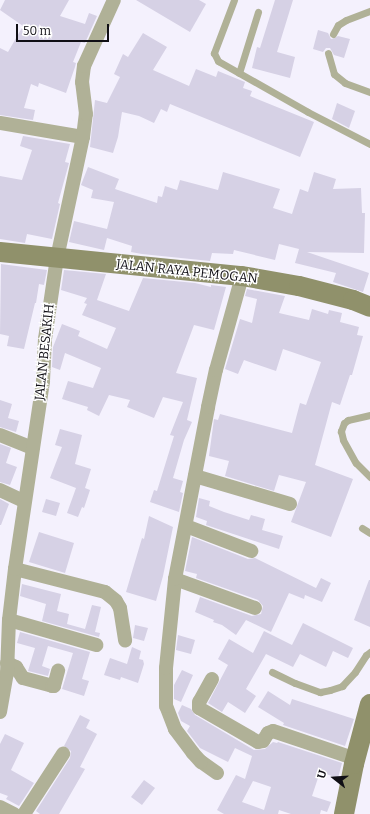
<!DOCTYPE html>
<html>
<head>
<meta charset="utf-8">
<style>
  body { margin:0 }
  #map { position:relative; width:370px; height:814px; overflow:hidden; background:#f4f1fd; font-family:Bitter,serif }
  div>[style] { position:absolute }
  .building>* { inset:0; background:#d6d1e5 }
  .lane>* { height:7px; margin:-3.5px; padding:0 3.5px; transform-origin:3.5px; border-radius:3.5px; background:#b0b197 }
  .street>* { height:14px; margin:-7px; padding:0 7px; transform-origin:7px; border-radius:7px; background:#b0b197 }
  .secondary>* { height:20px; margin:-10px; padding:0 10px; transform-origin:10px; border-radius:10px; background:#90916b }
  span { translate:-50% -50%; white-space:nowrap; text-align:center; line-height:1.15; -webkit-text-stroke:3px #fff; paint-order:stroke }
  .street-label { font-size:13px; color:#100f15 }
  .north { position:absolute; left:314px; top:758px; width:40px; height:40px; -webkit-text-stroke:3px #fff; paint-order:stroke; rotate:287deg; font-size:11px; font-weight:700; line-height:16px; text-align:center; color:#100f15 }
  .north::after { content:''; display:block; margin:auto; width:14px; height:18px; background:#100f15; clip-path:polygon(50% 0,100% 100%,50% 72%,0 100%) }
  .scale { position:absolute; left:16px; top:24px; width:93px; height:18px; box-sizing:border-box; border:2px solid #100f15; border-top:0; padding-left:5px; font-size:12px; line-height:14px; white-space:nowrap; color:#100f15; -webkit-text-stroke:3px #fff; paint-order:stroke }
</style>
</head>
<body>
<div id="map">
  <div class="building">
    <i style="clip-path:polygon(5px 0,69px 0,60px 16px,85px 24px,89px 13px,97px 16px,85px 43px,81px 42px,73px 62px,76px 63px,75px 67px,66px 93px,39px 83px,38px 87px,31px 84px,24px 108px,35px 110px,33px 120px,0 115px,0 48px,8px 52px,23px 26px,0 10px)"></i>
    <i style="clip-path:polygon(136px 0,199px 0,206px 4px,190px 32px)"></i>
    <i style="clip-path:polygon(275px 0,293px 0,277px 52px,295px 57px,290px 78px,252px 68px,257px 47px,260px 48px)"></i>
    <i style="clip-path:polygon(318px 30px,328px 33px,331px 39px,335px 38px,338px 36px,350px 39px,344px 58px,334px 55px,330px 48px,326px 48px,323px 52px,313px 49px)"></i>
    <i style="clip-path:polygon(143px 33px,167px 47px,153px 70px,189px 86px,196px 69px,216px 77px,218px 71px,245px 82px,243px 88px,252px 91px,250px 96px,314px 122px,300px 157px,170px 104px,167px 112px,161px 109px,154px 123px,139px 116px,122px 112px,118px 137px,113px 153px,90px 147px,95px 100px,107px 103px,120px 77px,114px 74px,123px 54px,128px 57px)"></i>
    <i style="clip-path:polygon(337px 103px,355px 111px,349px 128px,332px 119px)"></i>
    <i style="clip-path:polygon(23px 136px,70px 144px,65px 162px,69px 163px,58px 203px,60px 204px,52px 239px,27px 234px,25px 243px,0 239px,0 176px,22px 180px,32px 150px,20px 146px)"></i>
    <i style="clip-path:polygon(88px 167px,119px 179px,115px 189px,157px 203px,158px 196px,162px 197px,165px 186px,177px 190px,180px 180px,218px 190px,223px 172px,280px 189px,273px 208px,292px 214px,300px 189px,308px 192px,314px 172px,336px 179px,333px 189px,361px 188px,362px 213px,365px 213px,364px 253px,307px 252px,369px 273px,363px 292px,333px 282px,336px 273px,295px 263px,299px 249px,279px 244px,275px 260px,234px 250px,233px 254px,212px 253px,210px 261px,142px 254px,131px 252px,132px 246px,107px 238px,104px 250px,69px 242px,74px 221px,107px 229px,114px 202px,91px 198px,93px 190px,81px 185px)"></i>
    <i style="clip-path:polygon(1px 264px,47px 270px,44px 285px,39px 284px,36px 303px,35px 303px,24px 349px,7px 346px,9px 336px,0 334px)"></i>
    <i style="clip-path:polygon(64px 270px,106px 274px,97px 300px,129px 311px,143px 278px,195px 283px,211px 287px,211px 285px,226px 287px,214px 330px,194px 325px,176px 373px,197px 378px,187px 420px,192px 422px,184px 440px,173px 478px,183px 481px,180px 492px,183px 493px,179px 512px,150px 502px,154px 490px,157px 491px,174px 436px,170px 435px,183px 402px,163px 397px,154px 418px,127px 407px,130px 400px,109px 395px,99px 416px,87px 410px,88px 407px,62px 399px,68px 381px,93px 388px,101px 368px,65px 353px,60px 370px,52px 367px,53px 347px,62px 324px,80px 331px,78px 336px,107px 349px,116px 328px,82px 315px,87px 304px,84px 303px,87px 298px,61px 290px)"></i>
    <i style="clip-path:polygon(247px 289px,285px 296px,279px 313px,309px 320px,312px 309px,328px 314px,329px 310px,342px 313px,340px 322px,359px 327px,357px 335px,363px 336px,352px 375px,350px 375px,340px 405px,332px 402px,315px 465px,353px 479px,331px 537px,291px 522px,306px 482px,279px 475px,274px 491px,225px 476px,229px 461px,209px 456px,214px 419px,218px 420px,220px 414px,292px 433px,300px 403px,306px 405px,321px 362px,283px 349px,276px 371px,244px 360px,238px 374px,225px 369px,240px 319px,252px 323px,257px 299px,245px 296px)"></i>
    <i style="clip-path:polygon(0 400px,12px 404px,8px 418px,19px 421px,16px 432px,0 427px)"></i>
    <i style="clip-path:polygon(60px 429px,82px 435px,75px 464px,91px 469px,85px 488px,90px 490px,84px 508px,82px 507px,78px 517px,67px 513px,76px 488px,50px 478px,62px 447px,55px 445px)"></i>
    <i style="clip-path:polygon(0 444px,11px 448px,6px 463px,17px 467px,10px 485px,0 482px)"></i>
    <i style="clip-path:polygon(199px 498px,210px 501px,209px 506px,224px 512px,249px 520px,251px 515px,265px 519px,262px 530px,283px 536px,279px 549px,206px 525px,207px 521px,196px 517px)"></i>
    <i style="clip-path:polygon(0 499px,9px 504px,1px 525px,0 525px)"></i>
    <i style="clip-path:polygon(46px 499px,60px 503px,56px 516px,42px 512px)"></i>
    <i style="clip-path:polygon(149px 516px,173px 527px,163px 576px,156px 601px,126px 592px,142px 538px,144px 539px)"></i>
    <i style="clip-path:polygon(39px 532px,74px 543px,65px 573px,29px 562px)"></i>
    <i style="clip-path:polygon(192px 537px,248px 559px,255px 558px,316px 588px,321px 578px,331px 583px,322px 602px,305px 595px,304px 599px,289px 593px,271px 632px,246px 620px,236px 635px,222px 625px,213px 622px,214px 620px,195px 612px,200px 597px,252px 616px,261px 614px,263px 606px,258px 600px,196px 578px,197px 574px,185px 571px)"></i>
    <i style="clip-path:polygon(369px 580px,370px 580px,370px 627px,354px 620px)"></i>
    <i style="clip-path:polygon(22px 584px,61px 594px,57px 611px,69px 614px,67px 624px,85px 629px,92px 605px,101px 607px,95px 632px,100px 633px,99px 637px,42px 621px,46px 604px,20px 596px)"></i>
    <i style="clip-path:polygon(303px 623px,353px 648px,348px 658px,333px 651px,326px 667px,300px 654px,293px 667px,266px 654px,246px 689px,256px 696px,245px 713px,228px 702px,222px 712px,208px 703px,228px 665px,218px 659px,229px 639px,253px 653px,264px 631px,292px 645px)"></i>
    <i style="clip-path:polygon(135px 625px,148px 628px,144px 641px,133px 638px)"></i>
    <i style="clip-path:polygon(20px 632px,90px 652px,82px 679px,89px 681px,84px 696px,62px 689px,73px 653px,48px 646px,42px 666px,50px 669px,48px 676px,28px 671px,35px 648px,17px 643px)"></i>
    <i style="clip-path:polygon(178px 635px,195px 640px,191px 654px,176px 650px)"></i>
    <i style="clip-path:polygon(132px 647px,141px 651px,139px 659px,143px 660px,144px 664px,138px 683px,121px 677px,120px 680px,104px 675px,110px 658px,127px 664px)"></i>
    <i style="clip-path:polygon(182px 670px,193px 675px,181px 702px,174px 699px,174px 685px)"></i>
    <i style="clip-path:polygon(268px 691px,290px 705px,292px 699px,354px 719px,345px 746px,283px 725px,284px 723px,258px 707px)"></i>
    <i style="clip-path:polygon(evenodd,182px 705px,191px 709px,195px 715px,254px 750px,265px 749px,273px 742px,277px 743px,278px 742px,342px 763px,338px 778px,320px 772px,312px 796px,331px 802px,327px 812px,321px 810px,320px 814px,291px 814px,279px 810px,278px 814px,224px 814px,217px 810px,236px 775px,245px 779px,252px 756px,235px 748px,228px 762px,200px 748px,187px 731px,190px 726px,181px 721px,178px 713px,182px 705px,253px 781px,271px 787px,264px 810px,242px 802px,253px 781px)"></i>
    <i style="clip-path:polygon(80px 715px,90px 720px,86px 728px,97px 734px,80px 767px,85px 769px,59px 814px,40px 814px,36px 811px,70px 758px,71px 751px,64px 746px)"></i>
    <i style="clip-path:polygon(5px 734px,24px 743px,11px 770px,34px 783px,19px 806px,6px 799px,8px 796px,0 793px,0 744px)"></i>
    <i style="clip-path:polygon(144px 780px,155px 788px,142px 805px,131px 797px)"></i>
  </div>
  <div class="lane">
    <i style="left:234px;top:0;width:57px;rotate:110.7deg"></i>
    <i style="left:214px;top:53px;width:9px;rotate:63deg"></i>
    <i style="left:218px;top:61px;width:103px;rotate:29.5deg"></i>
    <i style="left:308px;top:112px;width:70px;rotate:27.3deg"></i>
    <i style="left:333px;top:34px;width:10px;rotate:-61deg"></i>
    <i style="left:338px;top:25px;width:9px;rotate:-32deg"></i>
    <i style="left:346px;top:20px;width:26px;rotate:-21deg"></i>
    <i style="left:328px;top:53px;width:22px;rotate:74deg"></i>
    <i style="left:334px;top:74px;width:14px;rotate:39deg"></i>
    <i style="left:345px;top:83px;width:27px;rotate:20deg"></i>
    <i style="left:239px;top:73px;width:64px;rotate:-72.7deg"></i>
    <i style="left:370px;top:415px;width:23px;rotate:167deg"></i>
    <i style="left:348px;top:420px;width:5px;rotate:143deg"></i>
    <i style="left:344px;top:423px;width:9px;rotate:111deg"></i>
    <i style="left:341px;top:431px;width:9px;rotate:77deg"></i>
    <i style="left:343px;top:440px;width:26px;rotate:61deg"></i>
    <i style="left:356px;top:463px;width:20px;rotate:45deg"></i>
    <i style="left:362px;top:528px;width:9px;rotate:32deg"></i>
    <i style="left:272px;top:672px;width:25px;rotate:26deg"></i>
    <i style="left:295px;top:683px;width:27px;rotate:20deg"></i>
    <i style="left:320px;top:692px;width:10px;rotate:-11deg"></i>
    <i style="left:330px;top:690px;width:13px;rotate:-18deg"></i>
    <i style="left:342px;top:686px;width:19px;rotate:-47deg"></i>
    <i style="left:355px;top:672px;width:20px;rotate:-57deg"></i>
    <i style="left:366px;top:655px;width:5px;rotate:-37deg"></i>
  </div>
  <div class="street">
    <i style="left:0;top:123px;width:84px;rotate:9.6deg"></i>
    <i style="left:0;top:435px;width:35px;rotate:22deg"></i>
    <i style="left:195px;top:476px;width:99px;rotate:16.4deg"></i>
    <i style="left:0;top:490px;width:26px;rotate:25deg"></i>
    <i style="left:186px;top:526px;width:70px;rotate:21deg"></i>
    <i style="left:15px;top:569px;width:93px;rotate:14.3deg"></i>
    <i style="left:105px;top:592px;width:14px;rotate:39deg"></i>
    <i style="left:116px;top:601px;width:8px;rotate:60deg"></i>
    <i style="left:120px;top:608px;width:33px;rotate:81deg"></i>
    <i style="left:175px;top:579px;width:85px;rotate:19.9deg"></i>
    <i style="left:9px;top:620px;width:91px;rotate:16deg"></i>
    <i style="left:7px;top:663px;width:10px;rotate:24deg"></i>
    <i style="left:16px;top:667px;width:13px;rotate:58deg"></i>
    <i style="left:23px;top:678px;width:30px;rotate:15deg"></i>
    <i style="left:52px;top:686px;width:2px"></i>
    <i style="left:54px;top:686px;width:16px;rotate:-75deg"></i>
    <i style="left:212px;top:679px;width:26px;rotate:119deg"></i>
    <i style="left:199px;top:702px;width:6px;rotate:90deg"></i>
    <i style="left:199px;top:708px;width:68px;rotate:30deg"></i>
    <i style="left:258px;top:742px;width:5px;rotate:-11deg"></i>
    <i style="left:263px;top:741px;width:9px;rotate:-58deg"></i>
    <i style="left:268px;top:733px;width:5px;rotate:-22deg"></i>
    <i style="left:273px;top:731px;width:88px;rotate:18.6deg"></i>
    <i style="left:0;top:712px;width:39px;rotate:-80deg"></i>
    <i style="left:7px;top:674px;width:54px;rotate:-87.9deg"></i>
    <i style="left:9px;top:620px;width:51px;rotate:-83.3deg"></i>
    <i style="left:15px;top:569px;width:190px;rotate:-81.5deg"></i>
    <i style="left:43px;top:381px;width:42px;rotate:-87.3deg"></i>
    <i style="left:45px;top:339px;width:82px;rotate:-81.6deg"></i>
    <i style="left:57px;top:258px;width:124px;rotate:-77.9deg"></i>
    <i style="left:83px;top:137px;width:23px;rotate:-83deg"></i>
    <i style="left:86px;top:114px;width:32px;rotate:-97deg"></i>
    <i style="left:82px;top:82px;width:16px;rotate:-83deg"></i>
    <i style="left:84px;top:66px;width:72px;rotate:-65.6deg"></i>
    <i style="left:217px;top:773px;width:19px;rotate:-145deg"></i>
    <i style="left:201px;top:762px;width:12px;rotate:-132deg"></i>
    <i style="left:193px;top:753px;width:30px;rotate:-127deg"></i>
    <i style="left:175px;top:729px;width:25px;rotate:-111deg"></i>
    <i style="left:166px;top:706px;width:38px;rotate:-90deg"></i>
    <i style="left:166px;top:668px;width:89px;rotate:-84.2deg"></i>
    <i style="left:175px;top:579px;width:175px;rotate:-79.1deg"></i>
    <i style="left:208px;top:407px;width:38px;rotate:-78deg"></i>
    <i style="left:216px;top:370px;width:98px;rotate:-74.5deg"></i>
    <i style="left:0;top:807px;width:16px;rotate:27deg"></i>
    <i style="left:24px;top:814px;width:72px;rotate:-57deg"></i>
  </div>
  <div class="secondary">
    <i style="left:0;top:252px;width:243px;rotate:5.7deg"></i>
    <i style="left:242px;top:276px;width:58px;rotate:10deg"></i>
    <i style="left:299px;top:286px;width:56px;rotate:14.5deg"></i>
    <i style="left:353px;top:300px;width:18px;rotate:22deg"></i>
    <i style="left:344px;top:814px;width:51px;rotate:-78.7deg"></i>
    <i style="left:354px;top:764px;width:62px;rotate:-75.1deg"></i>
  </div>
  <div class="street-label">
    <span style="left:187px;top:272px;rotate:6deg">JALAN RAYA PEMOGAN</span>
    <span style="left:45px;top:352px;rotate:-84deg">JALAN BESAKIH</span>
  </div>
  <div class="north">U</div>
  <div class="scale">50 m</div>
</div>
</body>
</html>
